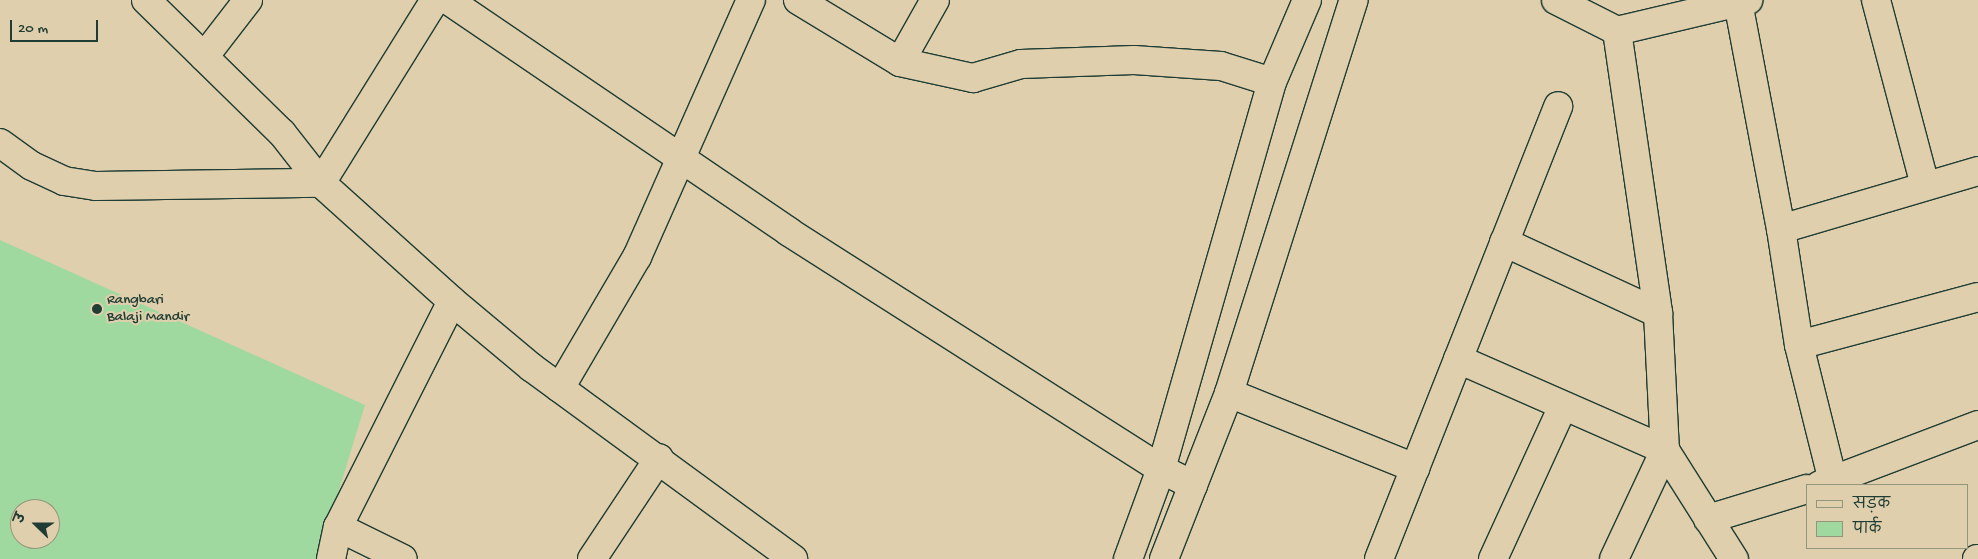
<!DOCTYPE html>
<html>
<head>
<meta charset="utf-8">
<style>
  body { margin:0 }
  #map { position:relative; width:1978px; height:559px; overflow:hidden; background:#e0cfac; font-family:"Gochi Hand","Playpen Sans Deva",sans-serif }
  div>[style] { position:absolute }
  .green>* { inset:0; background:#a0d99f }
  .roads { filter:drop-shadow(1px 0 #1f3d34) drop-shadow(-1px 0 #1f3d34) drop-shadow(0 1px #1f3d34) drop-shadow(0 -1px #1f3d34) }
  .minor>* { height:28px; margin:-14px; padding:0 14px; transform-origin:14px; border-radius:14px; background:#e0cfac }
  .dots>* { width:14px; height:14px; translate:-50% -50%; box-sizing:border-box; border:2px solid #e0cfac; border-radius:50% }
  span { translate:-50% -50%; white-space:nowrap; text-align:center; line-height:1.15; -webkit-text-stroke:4px #e0cfac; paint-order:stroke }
  .poi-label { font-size:15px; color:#1f3d34 }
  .left { translate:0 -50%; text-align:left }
  .legend { position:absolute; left:1806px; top:484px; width:162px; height:65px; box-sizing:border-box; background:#e0cfac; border:1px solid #93957c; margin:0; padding:6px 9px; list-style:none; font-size:15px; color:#1f3d34 }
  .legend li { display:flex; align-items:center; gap:10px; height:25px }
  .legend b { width:25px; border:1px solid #93957c }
  .north { position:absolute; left:10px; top:499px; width:50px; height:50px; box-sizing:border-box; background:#e0cfac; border:1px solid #93957c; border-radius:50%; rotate:292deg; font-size:14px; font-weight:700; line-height:20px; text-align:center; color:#1f3d34 }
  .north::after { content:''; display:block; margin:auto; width:18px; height:22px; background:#1f3d34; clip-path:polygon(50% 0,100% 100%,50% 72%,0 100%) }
  .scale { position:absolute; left:10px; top:20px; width:88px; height:22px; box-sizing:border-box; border:2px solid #1f3d34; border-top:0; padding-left:6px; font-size:15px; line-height:18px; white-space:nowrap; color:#1f3d34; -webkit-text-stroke:4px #e0cfac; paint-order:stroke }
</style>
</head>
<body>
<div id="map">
  <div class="green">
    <i style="clip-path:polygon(evenodd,0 240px,365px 405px,318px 559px,0 559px,0 240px,20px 509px,50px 509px,50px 539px,20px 539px,20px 509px)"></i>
  </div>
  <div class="roads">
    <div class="minor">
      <i style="left:146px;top:0;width:190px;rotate:44.4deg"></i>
      <i style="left:282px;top:133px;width:63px;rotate:52deg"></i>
      <i style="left:321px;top:183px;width:176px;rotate:42deg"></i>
      <i style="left:452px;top:301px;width:103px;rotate:39.9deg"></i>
      <i style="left:531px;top:367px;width:325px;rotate:36.2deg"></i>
      <i style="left:448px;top:0;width:412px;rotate:34.2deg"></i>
      <i style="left:789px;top:232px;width:441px;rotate:32.5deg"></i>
      <i style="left:1161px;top:469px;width:36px;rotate:27deg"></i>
      <i style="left:798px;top:0;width:119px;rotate:31.3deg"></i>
      <i style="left:900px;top:62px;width:75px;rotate:12.4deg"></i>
      <i style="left:973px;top:78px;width:50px;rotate:-16.3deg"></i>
      <i style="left:1021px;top:64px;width:113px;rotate:-2deg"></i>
      <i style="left:1134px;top:60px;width:87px;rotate:3.9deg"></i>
      <i style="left:1221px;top:66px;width:53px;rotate:17.4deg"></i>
      <i style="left:1556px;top:0;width:68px;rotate:26.9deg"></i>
      <i style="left:1617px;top:31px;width:285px;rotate:81.7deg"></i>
      <i style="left:1658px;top:313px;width:137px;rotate:87.1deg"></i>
      <i style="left:1665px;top:450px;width:129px;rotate:57.7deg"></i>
      <i style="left:1876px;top:0;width:192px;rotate:75.2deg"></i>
      <i style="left:1738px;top:2px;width:231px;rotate:79.3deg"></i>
      <i style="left:1781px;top:229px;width:117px;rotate:81.2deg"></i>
      <i style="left:1799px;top:345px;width:140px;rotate:76deg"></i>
      <i style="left:1617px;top:31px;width:135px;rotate:-13.3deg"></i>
      <i style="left:204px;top:57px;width:72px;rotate:-52.3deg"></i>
      <i style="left:900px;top:62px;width:71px;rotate:-60.6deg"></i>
      <i style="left:0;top:143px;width:39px;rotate:36deg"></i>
      <i style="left:32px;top:166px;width:35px;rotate:25deg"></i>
      <i style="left:64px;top:181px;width:32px;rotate:9deg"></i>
      <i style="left:96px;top:186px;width:225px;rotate:-0.8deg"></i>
      <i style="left:321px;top:183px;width:216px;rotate:-58.1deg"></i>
      <i style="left:1781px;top:229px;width:205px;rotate:-16.4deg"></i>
      <i style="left:1504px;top:242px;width:170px;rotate:24.8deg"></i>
      <i style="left:1799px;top:345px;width:185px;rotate:-15deg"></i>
      <i style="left:1458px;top:359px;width:226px;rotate:23.7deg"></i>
      <i style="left:1665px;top:450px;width:120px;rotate:115.1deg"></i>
      <i style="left:560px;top:388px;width:152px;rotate:-59.6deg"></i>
      <i style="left:637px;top:257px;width:281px;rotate:-66.1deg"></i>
      <i style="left:1229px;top:393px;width:201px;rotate:22deg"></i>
      <i style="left:1820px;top:485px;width:169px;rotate:-20.8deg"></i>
      <i style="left:1708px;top:519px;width:103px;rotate:-16.9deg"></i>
      <i style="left:338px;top:527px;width:72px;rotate:26.2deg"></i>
      <i style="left:331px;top:559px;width:33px;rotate:-78deg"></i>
      <i style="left:338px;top:527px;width:253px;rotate:-63.2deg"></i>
      <i style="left:592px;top:559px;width:121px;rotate:-56.4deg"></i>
      <i style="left:1128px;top:559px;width:96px;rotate:-69.9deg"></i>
      <i style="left:1161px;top:469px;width:403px;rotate:-74deg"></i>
      <i style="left:1272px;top:82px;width:89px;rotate:-66.9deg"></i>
      <i style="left:1164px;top:559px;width:178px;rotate:-68.6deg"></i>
      <i style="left:1229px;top:393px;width:412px;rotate:-72.4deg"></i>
      <i style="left:1379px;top:559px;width:487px;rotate:-68.4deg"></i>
      <i style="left:1493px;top:559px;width:168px;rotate:-65.4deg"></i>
      <i style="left:1977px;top:559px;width:1px"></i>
    </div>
  </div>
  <div class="dots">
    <i style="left:97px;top:309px;background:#1f3d34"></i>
  </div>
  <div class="poi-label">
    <span class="left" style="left:107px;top:309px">Rangbari<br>Balaji Mandir</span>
  </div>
  <ul class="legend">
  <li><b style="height:6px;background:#e0cfac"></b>सड़क</li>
  <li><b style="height:14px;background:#a0d99f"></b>पार्क</li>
  </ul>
  <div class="north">उ</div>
  <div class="scale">20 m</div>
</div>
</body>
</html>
